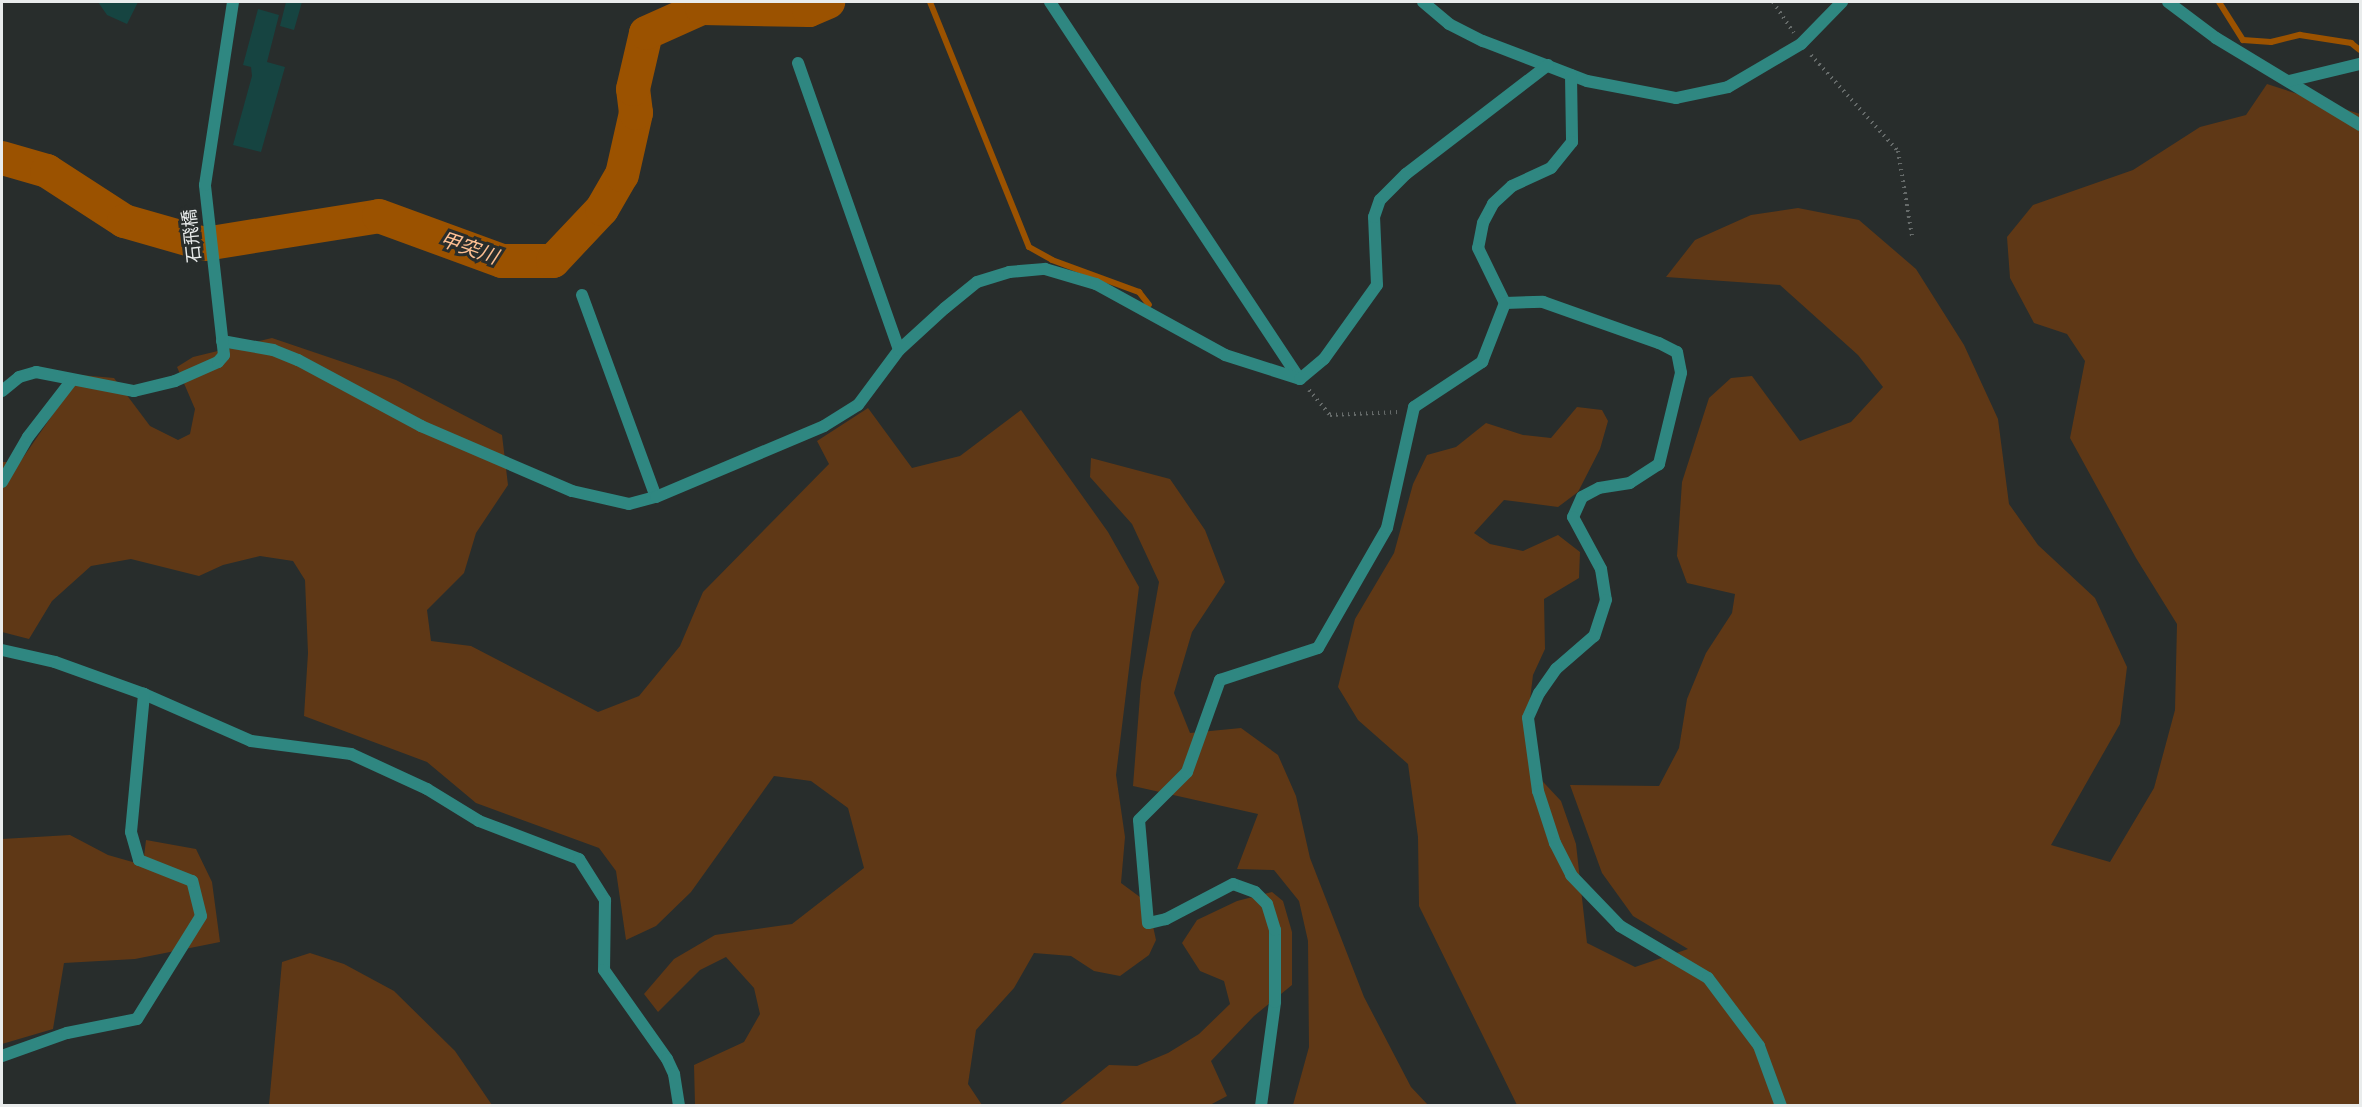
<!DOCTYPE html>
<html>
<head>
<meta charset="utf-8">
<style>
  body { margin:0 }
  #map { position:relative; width:2362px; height:1107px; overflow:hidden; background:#282d2c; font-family:Roboto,"Noto Sans JP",sans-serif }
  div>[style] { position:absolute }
  .green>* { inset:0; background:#5f3816 }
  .stream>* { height:6px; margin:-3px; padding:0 3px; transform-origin:3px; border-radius:3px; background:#9b5200 }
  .river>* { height:34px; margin:-17px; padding:0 17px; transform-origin:17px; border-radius:17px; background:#9b5200 }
  .building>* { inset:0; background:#164441 }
  .path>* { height:4px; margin-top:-2px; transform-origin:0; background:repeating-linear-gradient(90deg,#666b6a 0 1.5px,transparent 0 6px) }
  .street>* { height:12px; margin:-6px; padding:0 6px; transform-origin:6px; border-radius:6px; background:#2f8781 }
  span { translate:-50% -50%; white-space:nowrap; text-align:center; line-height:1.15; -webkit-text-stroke:6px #282d2c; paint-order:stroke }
  .street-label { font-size:18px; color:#e9ecec }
  .water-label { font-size:20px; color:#fdbf92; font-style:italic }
  .frame { position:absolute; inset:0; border:3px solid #e9ecec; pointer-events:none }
</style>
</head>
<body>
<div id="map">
  <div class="green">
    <i style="clip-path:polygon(2267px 84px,2360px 114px,2360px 1105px,1517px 1105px,1419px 906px,1418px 837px,1408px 764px,1358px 720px,1338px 687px,1355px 619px,1394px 553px,1413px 484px,1427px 455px,1456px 447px,1486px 423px,1523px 435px,1551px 438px,1577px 407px,1602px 410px,1608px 421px,1600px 449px,1578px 492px,1558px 507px,1504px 500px,1474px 533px,1490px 544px,1523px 551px,1558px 535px,1580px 552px,1579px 578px,1544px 599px,1545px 649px,1533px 675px,1529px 708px,1531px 769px,1561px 801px,1576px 844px,1587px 943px,1635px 967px,1688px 949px,1633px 916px,1602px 873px,1570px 785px,1659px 786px,1679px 748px,1687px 699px,1706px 653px,1732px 613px,1735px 594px,1687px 583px,1677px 556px,1682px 482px,1709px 398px,1731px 378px,1752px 376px,1800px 441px,1851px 422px,1883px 387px,1858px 355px,1780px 285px,1666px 277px,1695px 240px,1751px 215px,1798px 208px,1859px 220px,1916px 269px,1964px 345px,1998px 419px,2009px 504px,2038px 545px,2095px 598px,2127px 667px,2120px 724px,2051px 845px,2110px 862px,2154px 788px,2175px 710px,2177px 624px,2136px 558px,2070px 438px,2085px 361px,2067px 334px,2034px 323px,2010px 278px,2007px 237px,2033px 205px,2133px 170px,2200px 127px,2246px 115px)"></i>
    <i style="clip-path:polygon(272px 338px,396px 380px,502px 435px,508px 485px,476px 533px,464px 573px,427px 610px,431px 641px,471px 646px,598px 712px,639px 696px,680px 646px,703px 592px,829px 464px,817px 441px,868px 408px,912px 468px,960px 456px,1021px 410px,1108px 532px,1139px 587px,1116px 775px,1125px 837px,1121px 883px,1148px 903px,1156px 940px,1149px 955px,1120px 976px,1094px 971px,1071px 956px,1034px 953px,1014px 988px,976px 1030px,968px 1084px,982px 1105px,695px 1105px,694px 1065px,744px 1042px,760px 1014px,754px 988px,726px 957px,700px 970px,658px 1012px,644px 994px,674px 959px,715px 935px,792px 924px,864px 868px,848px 808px,811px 781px,774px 776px,691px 892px,656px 926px,626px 940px,616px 871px,599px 848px,476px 803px,427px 762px,304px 716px,308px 653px,305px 580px,293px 561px,260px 556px,223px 565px,199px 576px,131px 559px,91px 566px,52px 601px,29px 639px,2px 632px,2px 462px,20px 462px,80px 375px,114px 378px,150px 426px,178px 440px,190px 434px,195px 409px,177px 367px,193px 357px)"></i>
    <i style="clip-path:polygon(1091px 458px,1170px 479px,1205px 530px,1225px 582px,1192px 632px,1174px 693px,1190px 733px,1241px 728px,1278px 755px,1296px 796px,1310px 858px,1364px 997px,1411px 1087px,1428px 1105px,1293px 1105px,1309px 1047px,1308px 941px,1299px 901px,1274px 870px,1237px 869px,1258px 814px,1133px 786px,1141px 683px,1159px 582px,1132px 524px,1090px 477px)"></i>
    <i style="clip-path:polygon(70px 835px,108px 855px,143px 865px,146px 840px,196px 849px,212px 882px,220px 942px,135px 959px,64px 963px,53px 1029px,2px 1044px,2px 839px)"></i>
    <i style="clip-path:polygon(1272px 892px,1283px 901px,1292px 932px,1292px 985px,1254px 1016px,1211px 1061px,1227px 1096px,1210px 1105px,1058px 1106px,1109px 1065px,1137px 1066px,1168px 1053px,1199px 1034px,1230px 1004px,1224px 981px,1200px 971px,1182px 943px,1197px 920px,1237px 901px)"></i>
    <i style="clip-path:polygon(310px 953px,344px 964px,394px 991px,455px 1051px,492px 1105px,269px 1105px,282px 962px)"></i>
  </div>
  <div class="stream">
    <i style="left:930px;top:2px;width:264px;rotate:68deg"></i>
    <i style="left:1029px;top:247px;width:26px;rotate:29deg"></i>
    <i style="left:1052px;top:260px;width:93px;rotate:20.2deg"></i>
    <i style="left:1139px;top:292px;width:16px;rotate:52deg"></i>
    <i style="left:2219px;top:2px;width:45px;rotate:57.7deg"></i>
    <i style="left:2243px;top:40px;width:28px;rotate:4deg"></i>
    <i style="left:2271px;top:42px;width:30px;rotate:-14deg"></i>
    <i style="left:2300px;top:35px;width:52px;rotate:8.9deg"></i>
    <i style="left:2351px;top:43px;width:11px;rotate:38deg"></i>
  </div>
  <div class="river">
    <i style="left:2px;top:158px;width:47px;rotate:16.1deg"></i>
    <i style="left:47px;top:171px;width:92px;rotate:33deg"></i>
    <i style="left:124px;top:221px;width:84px;rotate:15.9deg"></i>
    <i style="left:205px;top:244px;width:176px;rotate:-9.1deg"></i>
    <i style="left:379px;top:216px;width:131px;rotate:20.1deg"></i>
    <i style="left:502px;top:261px;width:51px"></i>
    <i style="left:553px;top:261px;width:71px;rotate:-46.7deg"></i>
    <i style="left:602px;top:209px;width:39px;rotate:-60deg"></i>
    <i style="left:622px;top:175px;width:64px;rotate:-77.3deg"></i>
    <i style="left:636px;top:113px;width:24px;rotate:-97deg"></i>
    <i style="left:633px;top:89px;width:57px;rotate:-76.9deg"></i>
    <i style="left:646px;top:33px;width:61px;rotate:-24.1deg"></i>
    <i style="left:702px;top:8px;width:107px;rotate:1.1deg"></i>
    <i style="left:809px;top:10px;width:21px;rotate:-23deg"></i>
  </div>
  <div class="building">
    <i style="clip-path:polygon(98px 2px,138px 2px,127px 24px,107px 15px)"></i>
    <i style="clip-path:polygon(286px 2px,302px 2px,294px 30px,280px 26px)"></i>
    <i style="clip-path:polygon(258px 9px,279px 15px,267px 62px,285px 67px,261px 152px,233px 145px,252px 76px,251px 67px,243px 65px)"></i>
  </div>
  <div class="path">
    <i style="left:1773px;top:2px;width:37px;rotate:56deg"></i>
    <i style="left:1811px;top:55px;width:130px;rotate:47.8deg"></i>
    <i style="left:1898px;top:151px;width:86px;rotate:80.6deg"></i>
    <i style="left:1309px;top:390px;width:33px;rotate:50deg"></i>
    <i style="left:1330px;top:415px;width:68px;rotate:-2.5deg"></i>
  </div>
  <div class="street">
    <i style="left:1050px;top:2px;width:452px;rotate:56.5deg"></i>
    <i style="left:1423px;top:2px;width:34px;rotate:40deg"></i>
    <i style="left:1449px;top:24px;width:38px;rotate:27deg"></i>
    <i style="left:1483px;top:41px;width:111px;rotate:21deg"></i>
    <i style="left:1587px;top:81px;width:91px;rotate:10.8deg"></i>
    <i style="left:1676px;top:98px;width:53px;rotate:-11.9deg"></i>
    <i style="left:1728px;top:87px;width:85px;rotate:-30.5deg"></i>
    <i style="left:1801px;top:44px;width:59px;rotate:-45.7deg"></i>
    <i style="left:2168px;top:2px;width:60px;rotate:36.9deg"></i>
    <i style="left:2216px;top:38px;width:168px;rotate:31.1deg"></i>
    <i style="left:798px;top:63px;width:304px;rotate:70.6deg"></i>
    <i style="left:1571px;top:75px;width:67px;rotate:89.1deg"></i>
    <i style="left:1572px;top:142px;width:33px;rotate:129deg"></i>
    <i style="left:1551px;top:168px;width:43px;rotate:155.2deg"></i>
    <i style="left:1512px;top:186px;width:26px;rotate:137deg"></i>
    <i style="left:1493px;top:204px;width:21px;rotate:118deg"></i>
    <i style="left:1483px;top:223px;width:25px;rotate:101deg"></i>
    <i style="left:1478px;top:248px;width:61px;rotate:63.9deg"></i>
    <i style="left:1505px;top:303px;width:38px;rotate:-2deg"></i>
    <i style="left:1543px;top:302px;width:123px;rotate:19.5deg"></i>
    <i style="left:1659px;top:343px;width:20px;rotate:27deg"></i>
    <i style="left:1677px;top:352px;width:21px;rotate:79deg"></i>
    <i style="left:1681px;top:373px;width:94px;rotate:103.6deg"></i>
    <i style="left:1659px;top:464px;width:35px;rotate:147deg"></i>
    <i style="left:1630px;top:483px;width:31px;rotate:171deg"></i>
    <i style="left:1599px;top:488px;width:19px;rotate:152deg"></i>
    <i style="left:1582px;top:497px;width:22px;rotate:114deg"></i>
    <i style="left:1573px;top:517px;width:59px;rotate:61.7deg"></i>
    <i style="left:1601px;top:569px;width:31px;rotate:81deg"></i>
    <i style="left:1606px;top:600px;width:38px;rotate:108deg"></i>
    <i style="left:1594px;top:636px;width:50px;rotate:139deg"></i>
    <i style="left:1556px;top:669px;width:29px;rotate:125deg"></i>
    <i style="left:1539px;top:693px;width:27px;rotate:114deg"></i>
    <i style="left:1528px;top:718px;width:74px;rotate:82.2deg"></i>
    <i style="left:1538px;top:791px;width:55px;rotate:71.9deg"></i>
    <i style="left:1555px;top:843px;width:36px;rotate:63deg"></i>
    <i style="left:1571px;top:875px;width:71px;rotate:46.1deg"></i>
    <i style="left:1620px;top:926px;width:102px;rotate:30.6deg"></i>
    <i style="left:1708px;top:978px;width:85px;rotate:53.1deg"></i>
    <i style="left:1759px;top:1046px;width:64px;rotate:69.9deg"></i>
    <i style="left:2289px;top:81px;width:73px;rotate:-13.5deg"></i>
    <i style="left:582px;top:295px;width:215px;rotate:69.9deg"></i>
    <i style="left:222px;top:341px;width:52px;rotate:10deg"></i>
    <i style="left:273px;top:350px;width:27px;rotate:22deg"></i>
    <i style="left:298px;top:360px;width:140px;rotate:28.2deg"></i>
    <i style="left:421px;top:426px;width:164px;rotate:23.3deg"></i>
    <i style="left:572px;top:491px;width:58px;rotate:12.8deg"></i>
    <i style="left:629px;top:504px;width:28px;rotate:-15deg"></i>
    <i style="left:656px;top:497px;width:182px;rotate:-22.9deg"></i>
    <i style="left:824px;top:426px;width:40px;rotate:-32deg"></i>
    <i style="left:858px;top:405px;width:69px;rotate:-53.3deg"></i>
    <i style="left:899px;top:350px;width:62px;rotate:-42.4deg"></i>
    <i style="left:945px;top:308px;width:41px;rotate:-39.1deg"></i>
    <i style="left:977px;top:282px;width:34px;rotate:-17deg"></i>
    <i style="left:1009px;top:272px;width:36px;rotate:-5deg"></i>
    <i style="left:1045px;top:269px;width:53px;rotate:16.4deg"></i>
    <i style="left:1096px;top:284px;width:147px;rotate:28.8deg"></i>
    <i style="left:1225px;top:355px;width:79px;rotate:17.7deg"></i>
    <i style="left:1300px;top:379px;width:31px;rotate:-40deg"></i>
    <i style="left:1324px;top:359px;width:91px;rotate:-54.4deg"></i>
    <i style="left:1377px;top:285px;width:68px;rotate:-92.5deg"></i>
    <i style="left:1374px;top:217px;width:18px;rotate:-71deg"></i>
    <i style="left:1380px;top:200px;width:37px;rotate:-45deg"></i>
    <i style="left:1406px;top:174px;width:179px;rotate:-37.5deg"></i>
    <i style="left:2px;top:391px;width:22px;rotate:-39deg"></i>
    <i style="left:19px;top:377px;width:18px;rotate:-16deg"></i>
    <i style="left:36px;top:372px;width:100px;rotate:11deg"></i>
    <i style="left:134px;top:391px;width:42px;rotate:-13.7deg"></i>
    <i style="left:175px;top:381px;width:47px;rotate:-23.8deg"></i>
    <i style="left:218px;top:362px;width:9px;rotate:-49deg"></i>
    <i style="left:224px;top:355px;width:171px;rotate:-96.4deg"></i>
    <i style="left:205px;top:185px;width:185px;rotate:-81.3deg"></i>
    <i style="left:2px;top:482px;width:52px;rotate:-60deg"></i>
    <i style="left:28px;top:437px;width:72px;rotate:-52.3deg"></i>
    <i style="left:2px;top:650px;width:54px;rotate:12.8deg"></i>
    <i style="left:55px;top:662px;width:95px;rotate:19.8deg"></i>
    <i style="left:144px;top:694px;width:117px;rotate:23.7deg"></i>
    <i style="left:251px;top:741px;width:101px;rotate:7.4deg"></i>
    <i style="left:351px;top:754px;width:84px;rotate:24.7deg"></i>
    <i style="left:427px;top:789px;width:61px;rotate:31.6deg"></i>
    <i style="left:479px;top:821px;width:107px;rotate:20.8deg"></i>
    <i style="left:579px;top:859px;width:49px;rotate:57.6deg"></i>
    <i style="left:605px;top:900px;width:70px;rotate:90.8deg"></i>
    <i style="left:604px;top:970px;width:109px;rotate:54.7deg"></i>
    <i style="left:667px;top:1059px;width:17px;rotate:65deg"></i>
    <i style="left:674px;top:1074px;width:32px;rotate:81deg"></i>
    <i style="left:2px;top:1056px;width:69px;rotate:-19.5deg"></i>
    <i style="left:67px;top:1033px;width:71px;rotate:-11.3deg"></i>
    <i style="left:137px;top:1019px;width:121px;rotate:-58.1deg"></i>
    <i style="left:201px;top:916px;width:36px;rotate:-104deg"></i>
    <i style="left:192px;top:881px;width:57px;rotate:-158.4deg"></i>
    <i style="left:139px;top:860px;width:29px;rotate:-106deg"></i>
    <i style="left:131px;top:832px;width:139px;rotate:-84.6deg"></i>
    <i style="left:1261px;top:1106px;width:105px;rotate:-82.3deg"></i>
    <i style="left:1275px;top:1002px;width:72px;rotate:-90deg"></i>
    <i style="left:1275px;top:930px;width:27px;rotate:-107deg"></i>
    <i style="left:1267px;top:904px;width:17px;rotate:-135deg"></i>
    <i style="left:1255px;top:892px;width:23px;rotate:-160deg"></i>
    <i style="left:1233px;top:884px;width:76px;rotate:152.4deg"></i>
    <i style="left:1166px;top:919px;width:18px;rotate:167deg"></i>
    <i style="left:1148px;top:923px;width:103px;rotate:-95deg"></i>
    <i style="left:1139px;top:820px;width:68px;rotate:-45deg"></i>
    <i style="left:1187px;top:772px;width:98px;rotate:-70.3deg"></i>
    <i style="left:1220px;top:680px;width:103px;rotate:-18.1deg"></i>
    <i style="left:1318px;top:648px;width:138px;rotate:-60.1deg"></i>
    <i style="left:1387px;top:528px;width:124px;rotate:-77.4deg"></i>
    <i style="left:1414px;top:407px;width:82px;rotate:-33.5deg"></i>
    <i style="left:1482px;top:362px;width:63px;rotate:-68.7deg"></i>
  </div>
  <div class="street-label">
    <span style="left:192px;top:236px;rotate:-96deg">石飛橋</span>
  </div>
  <div class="water-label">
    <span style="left:469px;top:248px;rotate:19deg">甲突川</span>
  </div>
  <div class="frame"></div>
</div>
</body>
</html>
